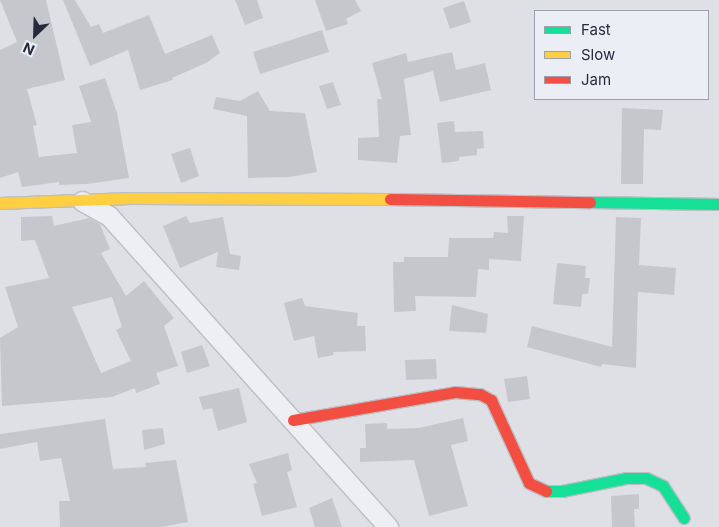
<!DOCTYPE html>
<html>
<head>
<meta charset="utf-8">
<style>
  body { margin:0 }
  #map { position:relative; width:719px; height:527px; overflow:hidden; background:#dfe0e5; font-family:Inter,sans-serif }
  div>[style] { position:absolute }
  .building>* { inset:0; background:#c5c7cc }
  .roads { filter:drop-shadow(1px 0 #bdbec3) drop-shadow(-1px 0 #bdbec3) drop-shadow(0 1px #bdbec3) drop-shadow(0 -1px #bdbec3) }
  .street>* { height:19px; margin:-9.5px; padding:0 9.5px; transform-origin:9.5px; border-radius:9.5px; background:#eeeff2 }
  .fast>* { height:11px; margin:-5.5px; padding:0 5.5px; transform-origin:5.5px; border-radius:5.5px; background:#16e098 }
  .slow>* { height:11px; margin:-5.5px; padding:0 5.5px; transform-origin:5.5px; border-radius:5.5px; background:#ffcf43 }
  .jam>* { height:11px; margin:-5.5px; padding:0 5.5px; transform-origin:5.5px; border-radius:5.5px; background:#f24e42 }
  span { translate:-50% -50%; white-space:nowrap; text-align:center; line-height:1.15; -webkit-text-stroke:4px #eceef5; paint-order:stroke }
  .legend { position:absolute; left:534px; top:10px; width:175px; height:90px; box-sizing:border-box; background:#eceef5; border:1px solid #9ca0ac; margin:0; padding:6px 9px; list-style:none; font-size:15px; color:#252b3f }
  .legend li { display:flex; align-items:center; gap:10px; height:25px }
  .legend b { width:25px; border:1px solid #9ca0ac }
  .north { position:absolute; left:10px; top:10px; width:50px; height:50px; -webkit-text-stroke:4px #eceef5; paint-order:stroke; rotate:204deg; font-size:14px; font-weight:700; line-height:20px; text-align:center; color:#252b3f }
  .north::after { content:''; display:block; margin:auto; width:18px; height:22px; background:#252b3f; clip-path:polygon(50% 0,100% 100%,50% 72%,0 100%) }
</style>
</head>
<body>
<div id="map">
  <div class="building">
    <i style="clip-path:polygon(0 0,46px 0,65px 80px,27px 89px,37px 125px,33px 126px,39px 157px,77px 153px,72px 125px,91px 122px,79px 86px,105px 78px,117px 113px,129px 178px,87px 184px,59px 185px,59px 182px,22px 187px,18px 172px,0 178px,0 50px,17px 42px)"></i>
    <i style="clip-path:polygon(63px 0,75px 0,91px 27px,99px 24px,103px 33px,149px 15px,165px 54px,212px 35px,220px 53px,206px 63px,172px 78px,173px 80px,140px 90px,128px 50px,90px 66px)"></i>
    <i style="clip-path:polygon(235px 0,257px 0,263px 18px,245px 25px)"></i>
    <i style="clip-path:polygon(315px 0,355px 0,361px 11px,346px 19px,348px 24px,326px 31px)"></i>
    <i style="clip-path:polygon(464px 1px,471px 22px,450px 29px,443px 8px)"></i>
    <i style="clip-path:polygon(322px 30px,329px 52px,260px 74px,253px 52px)"></i>
    <i style="clip-path:polygon(452px 52px,456px 70px,485px 63px,491px 90px,440px 102px,433px 71px,404px 79px,411px 135px,400px 136px,397px 163px,358px 160px,358px 138px,379px 137px,377px 99px,382px 99px,372px 63px,406px 53px,408px 62px)"></i>
    <i style="clip-path:polygon(333px 82px,341px 105px,327px 109px,319px 86px)"></i>
    <i style="clip-path:polygon(258px 91px,270px 111px,305px 113px,317px 172px,290px 177px,248px 178px,247px 116px,213px 109px,216px 97px,240px 101px)"></i>
    <i style="clip-path:polygon(622px 108px,663px 110px,661px 130px,644px 129px,643px 184px,621px 184px)"></i>
    <i style="clip-path:polygon(454px 121px,455px 132px,483px 131px,484px 148px,477px 149px,477px 155px,459px 157px,459px 161px,442px 163px,437px 123px)"></i>
    <i style="clip-path:polygon(190px 148px,199px 176px,181px 183px,171px 154px)"></i>
    <i style="clip-path:polygon(evenodd,52px 216px,54px 226px,89px 218px,100px 224px,110px 249px,101px 253px,126px 296px,144px 281px,174px 318px,164px 326px,178px 366px,156px 373px,160px 384px,136px 393px,135px 388px,112px 397px,2px 406px,0 338px,18px 327px,5px 287px,49px 278px,35px 240px,21px 241px,21px 217px,52px 216px,112px 297px,122px 327px,116px 330px,131px 361px,101px 373px,72px 307px,112px 297px)"></i>
    <i style="clip-path:polygon(186px 216px,190px 223px,223px 217px,230px 254px,241px 256px,239px 270px,216px 267px,218px 252px,180px 268px,163px 226px)"></i>
    <i style="clip-path:polygon(507px 216px,524px 216px,521px 261px,489px 259px,489px 270px,478px 269px,476px 297px,415px 296px,416px 311px,394px 312px,393px 262px,404px 262px,404px 257px,448px 257px,449px 238px,493px 238px,494px 232px,508px 233px)"></i>
    <i style="clip-path:polygon(616px 217px,641px 218px,639px 265px,676px 268px,674px 295px,638px 292px,636px 368px,602px 364px,601px 367px,527px 347px,532px 326px,612px 347px)"></i>
    <i style="clip-path:polygon(557px 263px,586px 266px,585px 278px,590px 278px,588px 294px,582px 294px,581px 307px,553px 304px)"></i>
    <i style="clip-path:polygon(302px 298px,305px 306px,358px 313px,357px 326px,365px 326px,366px 351px,333px 352px,334px 355px,318px 358px,314px 336px,294px 341px,284px 303px)"></i>
    <i style="clip-path:polygon(452px 305px,488px 314px,486px 333px,449px 331px)"></i>
    <i style="clip-path:polygon(202px 345px,210px 366px,187px 373px,181px 352px)"></i>
    <i style="clip-path:polygon(436px 359px,437px 379px,406px 380px,405px 360px)"></i>
    <i style="clip-path:polygon(527px 376px,530px 399px,508px 402px,504px 379px)"></i>
    <i style="clip-path:polygon(239px 388px,247px 422px,218px 431px,212px 408px,203px 410px,199px 397px)"></i>
    <i style="clip-path:polygon(463px 418px,468px 441px,451px 445px,468px 506px,429px 516px,414px 460px,360px 462px,360px 448px,366px 448px,365px 424px,387px 423px,387px 429px,419px 428px)"></i>
    <i style="clip-path:polygon(105px 419px,113px 469px,146px 467px,145px 463px,176px 460px,188px 522px,161px 527px,60px 527px,59px 501px,70px 501px,61px 458px,40px 461px,37px 442px,0 449px,0 434px)"></i>
    <i style="clip-path:polygon(163px 428px,165px 444px,144px 450px,142px 430px)"></i>
    <i style="clip-path:polygon(288px 453px,292px 470px,287px 472px,297px 507px,262px 516px,253px 484px,257px 483px,249px 464px)"></i>
    <i style="clip-path:polygon(639px 494px,639px 509px,634px 509px,635px 527px,612px 527px,611px 496px)"></i>
    <i style="clip-path:polygon(332px 498px,342px 527px,315px 527px,309px 508px)"></i>
  </div>
  <div class="roads">
    <div class="street">
      <i style="left:82px;top:201px;width:31px;rotate:29deg"></i>
      <i style="left:109px;top:216px;width:418px;rotate:48.1deg"></i>
    </div>
    <div class="fast">
      <i style="left:590px;top:202px;width:129px;rotate:0.9deg"></i>
      <i style="left:546px;top:491px;width:16px"></i>
      <i style="left:562px;top:491px;width:65px;rotate:-11.5deg"></i>
      <i style="left:626px;top:478px;width:20px"></i>
      <i style="left:646px;top:478px;width:19px;rotate:25deg"></i>
      <i style="left:663px;top:486px;width:38px;rotate:57deg"></i>
    </div>
    <div class="slow">
      <i style="left:0;top:203px;width:130px;rotate:-2.2deg"></i>
      <i style="left:130px;top:198px;width:260px;rotate:0.2deg"></i>
    </div>
    <div class="jam">
      <i style="left:390px;top:199px;width:200px;rotate:0.9deg"></i>
      <i style="left:293px;top:420px;width:164px;rotate:-9.8deg"></i>
      <i style="left:455px;top:392px;width:25px;rotate:5deg"></i>
      <i style="left:480px;top:394px;width:13px;rotate:29deg"></i>
      <i style="left:491px;top:400px;width:91px;rotate:65.4deg"></i>
      <i style="left:529px;top:483px;width:19px;rotate:25deg"></i>
    </div>
  </div>
  <ul class="legend">
  <li><b style="height:6px;background:#16e098"></b>Fast</li>
  <li><b style="height:6px;background:#ffcf43"></b>Slow</li>
  <li><b style="height:6px;background:#f24e42"></b>Jam</li>
  </ul>
  <div class="north">N</div>
</div>
</body>
</html>
